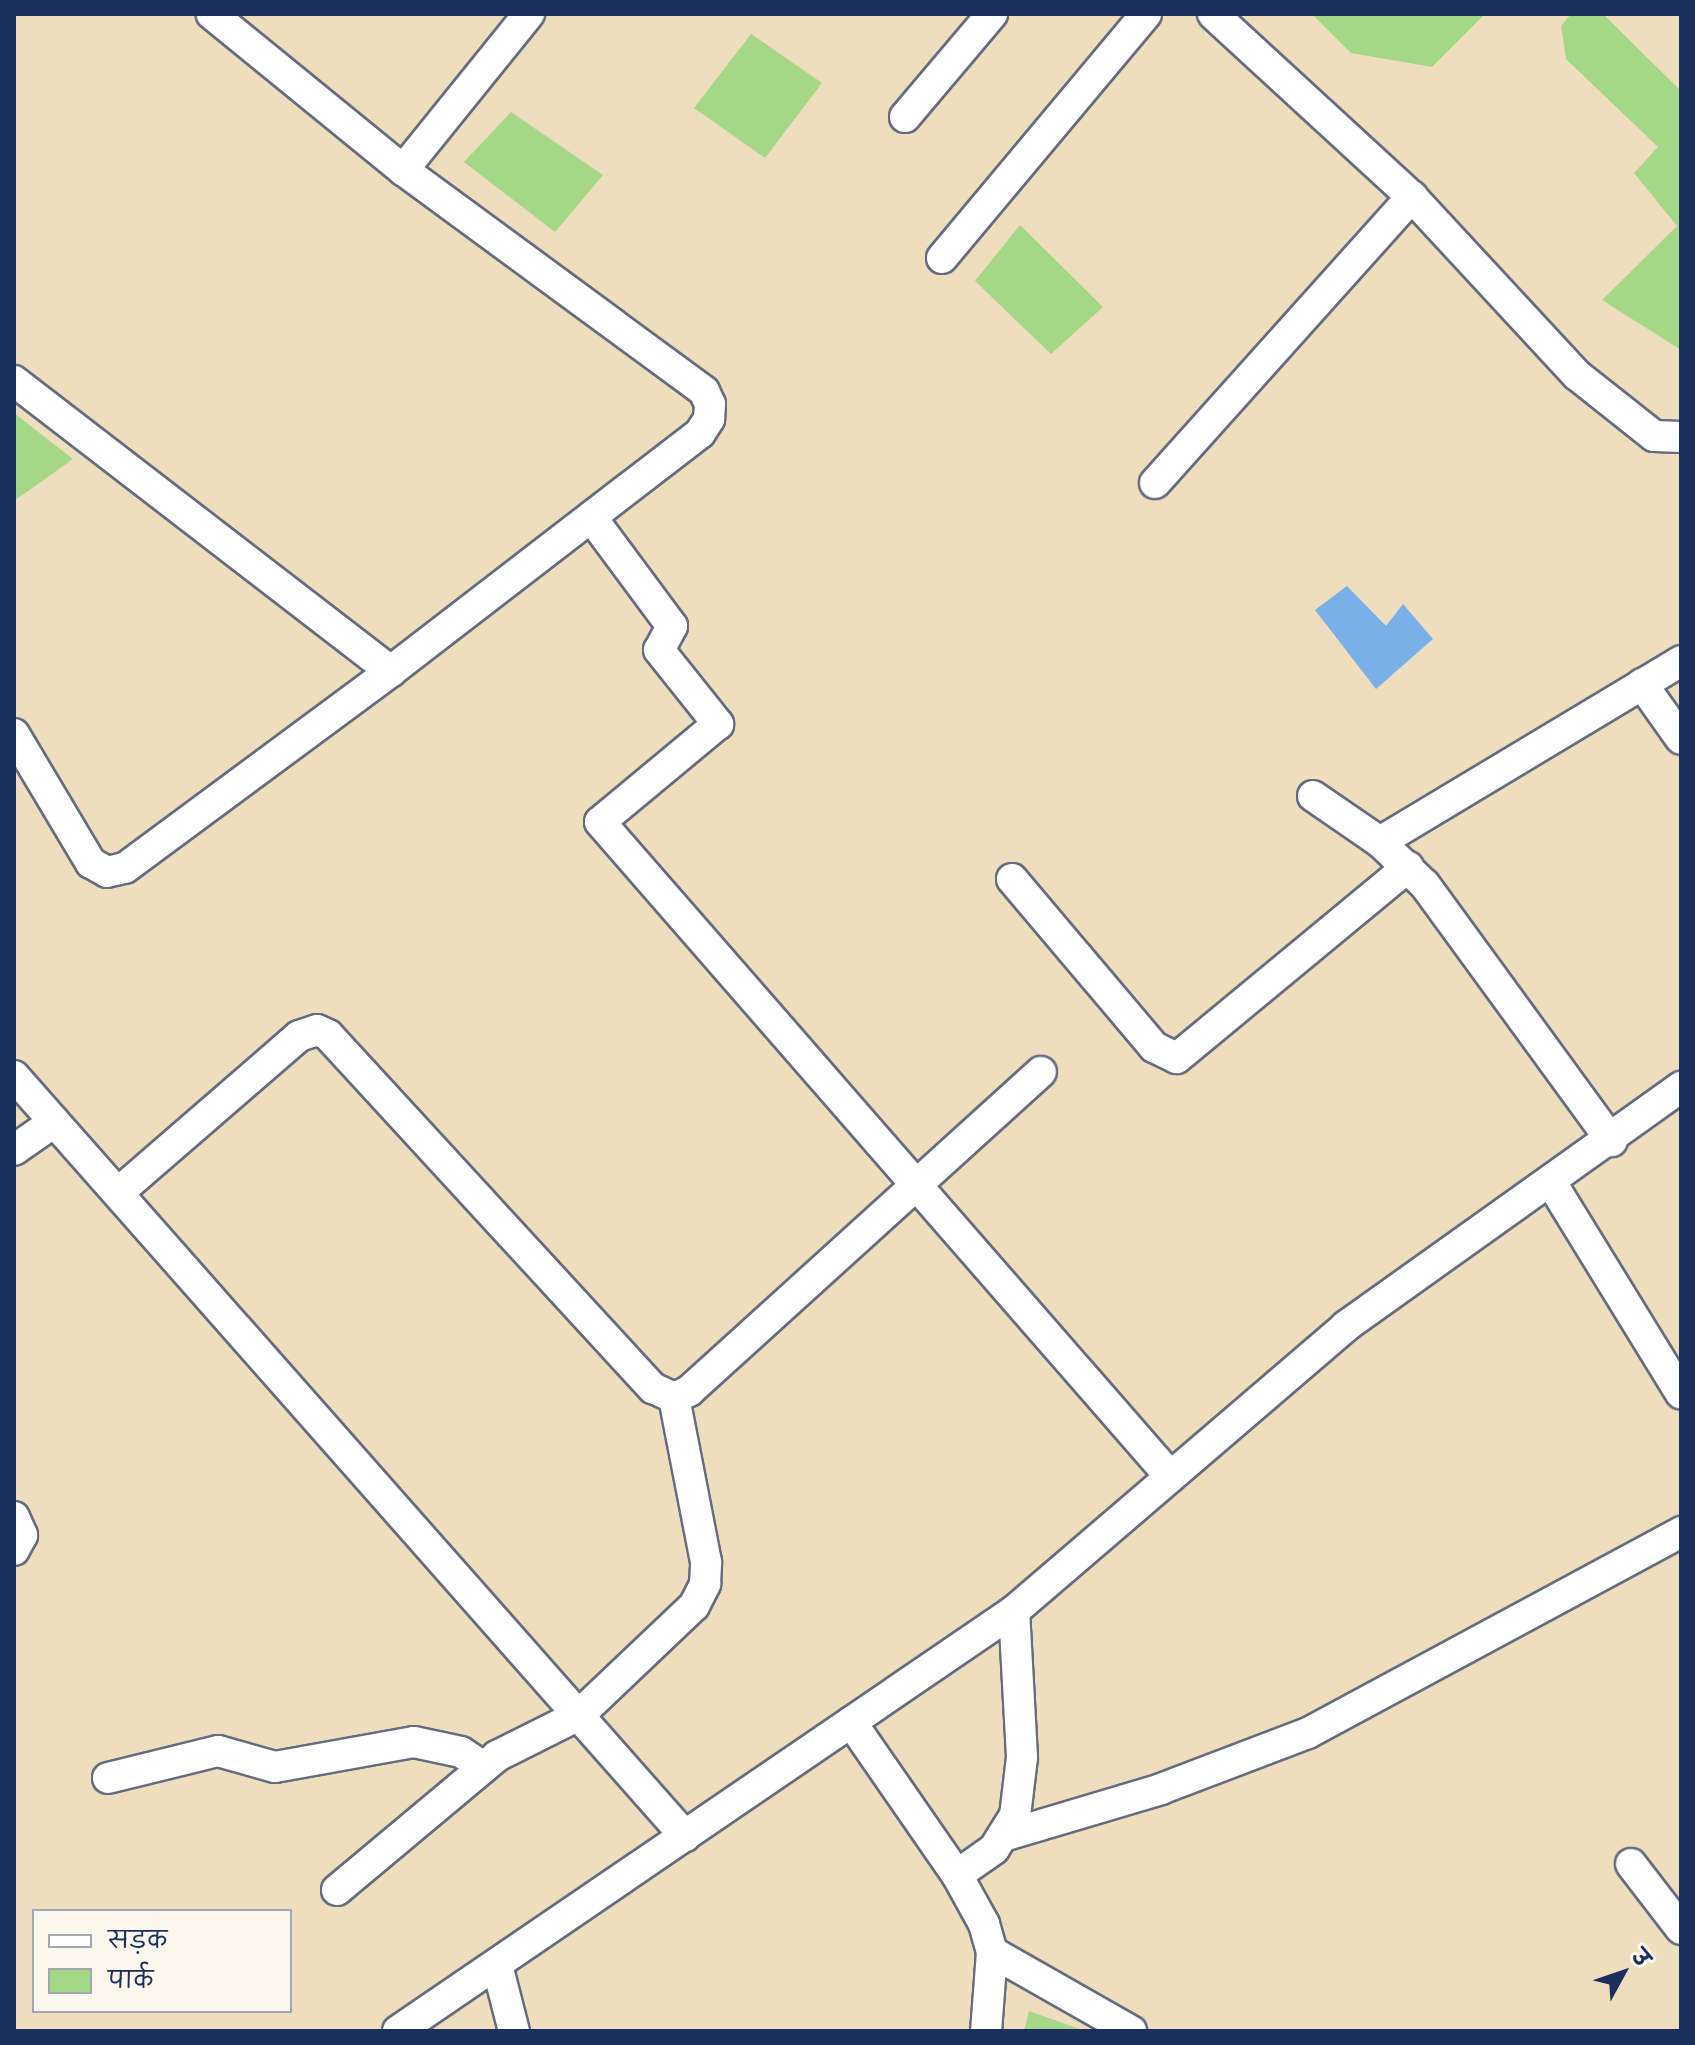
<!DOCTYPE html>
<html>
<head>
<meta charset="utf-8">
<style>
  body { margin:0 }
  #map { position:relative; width:1695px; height:2045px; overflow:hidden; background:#eedebd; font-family:"Patrick Hand","Playpen Sans Deva",sans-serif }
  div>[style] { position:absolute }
  .green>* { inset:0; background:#a4d786 }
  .water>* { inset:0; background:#7ab0e8 }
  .roads { filter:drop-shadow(2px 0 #656c7f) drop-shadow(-2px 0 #656c7f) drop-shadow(0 2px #656c7f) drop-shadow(0 -2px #656c7f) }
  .minor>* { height:30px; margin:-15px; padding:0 15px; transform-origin:15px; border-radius:15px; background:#fff }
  span { translate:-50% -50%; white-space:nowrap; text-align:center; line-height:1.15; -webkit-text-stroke:6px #fbf7ec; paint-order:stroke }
  .frame { position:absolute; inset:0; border:16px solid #1b2f5e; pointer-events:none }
  .legend { position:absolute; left:32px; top:1909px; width:260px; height:104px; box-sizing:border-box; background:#fbf7ec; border:2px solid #a1a7b3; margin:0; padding:10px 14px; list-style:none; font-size:24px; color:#1b2f5e }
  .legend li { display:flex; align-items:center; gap:16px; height:40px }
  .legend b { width:40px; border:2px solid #a1a7b3 }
  .north { position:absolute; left:1583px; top:1933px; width:80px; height:80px; -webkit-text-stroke:6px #fbf7ec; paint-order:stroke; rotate:50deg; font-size:22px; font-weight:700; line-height:32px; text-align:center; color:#1b2f5e }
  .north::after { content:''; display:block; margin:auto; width:28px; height:36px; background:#1b2f5e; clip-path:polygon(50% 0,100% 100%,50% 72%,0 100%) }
</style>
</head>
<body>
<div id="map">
  <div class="green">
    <i style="clip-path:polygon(1312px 14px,1485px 14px,1432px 67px,1351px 53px)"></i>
    <i style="clip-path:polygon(1571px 14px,1603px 14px,1681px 91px,1681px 350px,1602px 300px,1677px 226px,1634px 173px,1658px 147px,1566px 59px,1561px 26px)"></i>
    <i style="clip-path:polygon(751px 34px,822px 83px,765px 158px,694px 108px)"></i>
    <i style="clip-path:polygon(511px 112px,603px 175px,555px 232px,464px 162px)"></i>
    <i style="clip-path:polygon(1020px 225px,1103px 307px,1051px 354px,975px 281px)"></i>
    <i style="clip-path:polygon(14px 413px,73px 459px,14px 501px)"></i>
    <i style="clip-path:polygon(1029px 2011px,1085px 2031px,1024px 2031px)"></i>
  </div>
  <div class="water">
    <i style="clip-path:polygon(1347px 586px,1386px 626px,1403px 604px,1433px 639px,1376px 689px,1315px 610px)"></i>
  </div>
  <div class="roads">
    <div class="minor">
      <i style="left:1213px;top:14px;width:270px;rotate:42.6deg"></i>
      <i style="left:1412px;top:197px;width:243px;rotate:47.2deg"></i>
      <i style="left:1577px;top:375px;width:98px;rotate:38.4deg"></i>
      <i style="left:1654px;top:436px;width:27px;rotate:2deg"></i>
      <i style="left:905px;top:117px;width:135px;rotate:-49.8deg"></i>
      <i style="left:403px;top:170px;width:201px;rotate:-51.1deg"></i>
      <i style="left:942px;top:258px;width:318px;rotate:-50.1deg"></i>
      <i style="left:14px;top:381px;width:476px;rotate:37.6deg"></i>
      <i style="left:1155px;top:483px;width:385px;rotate:-48.1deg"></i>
      <i style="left:591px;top:517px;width:136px;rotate:53.4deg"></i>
      <i style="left:672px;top:626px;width:27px;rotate:118deg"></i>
      <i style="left:659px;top:650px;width:95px;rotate:51.4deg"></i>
      <i style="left:718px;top:724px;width:153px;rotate:140.3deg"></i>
      <i style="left:600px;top:822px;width:868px;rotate:48.93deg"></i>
      <i style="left:1642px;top:684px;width:67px;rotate:54.7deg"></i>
      <i style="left:14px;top:734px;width:150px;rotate:59.2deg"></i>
      <i style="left:91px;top:863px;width:18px;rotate:29deg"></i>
      <i style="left:107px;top:872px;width:18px;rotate:-13deg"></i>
      <i style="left:125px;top:868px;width:331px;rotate:-36.5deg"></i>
      <i style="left:391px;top:671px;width:390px;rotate:-37.6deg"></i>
      <i style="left:700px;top:433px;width:17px;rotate:-57deg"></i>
      <i style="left:709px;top:419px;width:15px;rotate:-86deg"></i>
      <i style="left:710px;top:404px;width:14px;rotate:-115deg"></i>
      <i style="left:704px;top:391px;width:373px;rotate:-143.7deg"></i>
      <i style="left:403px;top:170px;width:247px;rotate:-140.8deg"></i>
      <i style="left:1313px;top:796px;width:81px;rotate:34.5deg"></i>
      <i style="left:1380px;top:842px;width:62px;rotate:43.7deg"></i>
      <i style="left:1425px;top:885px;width:317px;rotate:53.9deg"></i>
      <i style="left:1380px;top:842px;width:351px;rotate:-31deg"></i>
      <i style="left:1012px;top:879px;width:220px;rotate:49.8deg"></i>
      <i style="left:1154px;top:1047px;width:25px;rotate:26deg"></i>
      <i style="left:1177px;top:1058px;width:300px;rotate:-39.6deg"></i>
      <i style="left:14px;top:1076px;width:1014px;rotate:48.56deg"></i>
      <i style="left:14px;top:1150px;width:49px;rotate:-35deg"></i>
      <i style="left:1552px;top:1184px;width:246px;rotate:58.4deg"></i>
      <i style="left:119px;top:1192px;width:238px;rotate:-40.9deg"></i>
      <i style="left:299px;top:1036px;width:19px;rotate:-18deg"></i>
      <i style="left:317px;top:1030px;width:12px;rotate:24deg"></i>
      <i style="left:328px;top:1035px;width:480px;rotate:47.4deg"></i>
      <i style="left:653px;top:1388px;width:23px;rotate:25deg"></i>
      <i style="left:674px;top:1398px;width:17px;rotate:-25deg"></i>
      <i style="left:689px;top:1391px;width:475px;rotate:-42.2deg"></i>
      <i style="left:14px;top:1517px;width:20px;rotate:66deg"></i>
      <i style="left:22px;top:1535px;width:17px;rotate:118deg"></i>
      <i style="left:851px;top:1722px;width:186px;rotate:55.3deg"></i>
      <i style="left:957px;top:1875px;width:56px;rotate:61.1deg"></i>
      <i style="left:984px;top:1924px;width:29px;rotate:74deg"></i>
      <i style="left:992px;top:1952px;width:79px;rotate:94.3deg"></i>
      <i style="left:108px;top:1778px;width:113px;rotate:-13.8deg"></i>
      <i style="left:218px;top:1751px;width:59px;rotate:15.7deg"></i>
      <i style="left:275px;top:1767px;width:141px;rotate:-10.2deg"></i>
      <i style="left:414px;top:1742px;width:48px;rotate:12deg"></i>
      <i style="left:461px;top:1752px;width:25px;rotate:34deg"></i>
      <i style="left:1007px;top:1835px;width:161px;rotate:-16.6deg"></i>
      <i style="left:1161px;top:1789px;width:157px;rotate:-20.9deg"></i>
      <i style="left:1308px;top:1733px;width:424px;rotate:-28.3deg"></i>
      <i style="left:1631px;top:1864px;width:82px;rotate:52.4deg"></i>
      <i style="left:957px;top:1875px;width:45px;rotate:-35.1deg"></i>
      <i style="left:994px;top:1849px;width:39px;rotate:-58deg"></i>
      <i style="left:1015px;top:1816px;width:59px;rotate:-83.2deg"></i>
      <i style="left:1022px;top:1757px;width:146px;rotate:-93.1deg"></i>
      <i style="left:337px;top:1890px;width:209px;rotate:-39.9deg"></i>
      <i style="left:497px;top:1756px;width:92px;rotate:-26.6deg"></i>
      <i style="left:579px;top:1715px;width:158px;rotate:-43.5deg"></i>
      <i style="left:694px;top:1606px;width:25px;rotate:-63deg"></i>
      <i style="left:705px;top:1584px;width:22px;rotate:-87deg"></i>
      <i style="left:706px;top:1562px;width:167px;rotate:-101deg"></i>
      <i style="left:992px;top:1952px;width:160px;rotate:29.6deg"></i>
      <i style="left:497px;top:1965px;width:68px;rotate:75.6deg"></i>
      <i style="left:398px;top:2031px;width:746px;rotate:-34.29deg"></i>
      <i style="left:1014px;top:1611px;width:438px;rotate:-40.6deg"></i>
      <i style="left:1346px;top:1326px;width:412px;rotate:-35.5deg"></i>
    </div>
  </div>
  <div class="frame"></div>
  <ul class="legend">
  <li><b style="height:10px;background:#fff"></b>सड़क</li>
  <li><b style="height:22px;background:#a4d786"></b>पार्क</li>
  </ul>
  <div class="north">उ</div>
</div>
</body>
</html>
